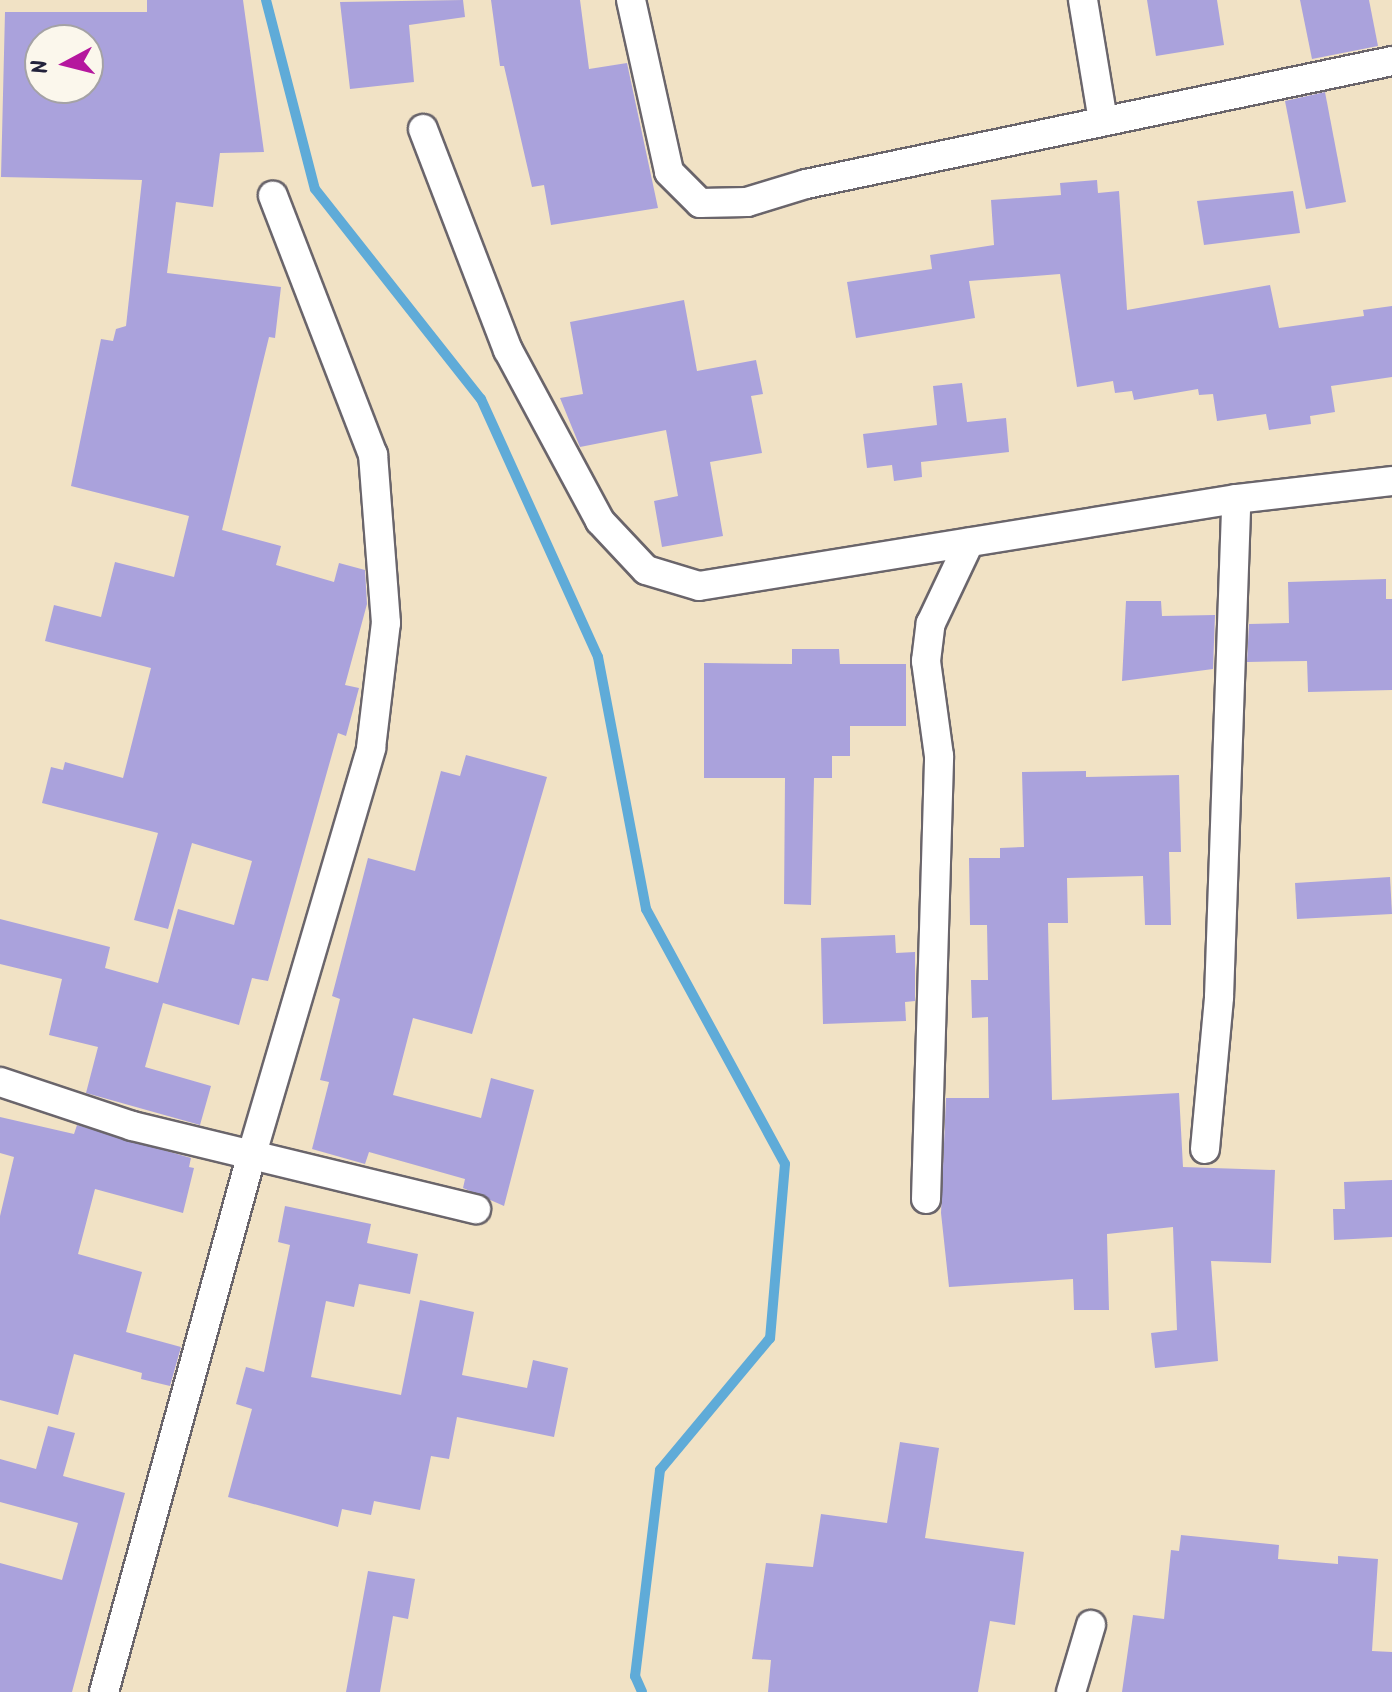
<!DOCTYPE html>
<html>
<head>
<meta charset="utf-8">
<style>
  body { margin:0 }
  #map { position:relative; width:1392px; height:1692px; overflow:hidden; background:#f1e2c5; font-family:Kalam,sans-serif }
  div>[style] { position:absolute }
  .stream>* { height:10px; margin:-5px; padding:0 5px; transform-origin:5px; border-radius:5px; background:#5fabd8 }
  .building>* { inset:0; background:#aaa2dc }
  .roads { filter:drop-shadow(2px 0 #6a656b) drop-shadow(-2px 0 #6a656b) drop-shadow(0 2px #6a656b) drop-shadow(0 -2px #6a656b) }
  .street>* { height:28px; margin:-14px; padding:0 14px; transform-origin:14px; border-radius:14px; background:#fff }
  span { translate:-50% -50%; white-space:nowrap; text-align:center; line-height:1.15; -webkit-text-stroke:8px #fbf7ec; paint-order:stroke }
  .north { position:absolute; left:24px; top:24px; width:80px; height:80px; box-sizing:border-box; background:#fbf7ec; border:2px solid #a4a2a5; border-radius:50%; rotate:263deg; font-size:22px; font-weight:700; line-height:32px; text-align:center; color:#22223b }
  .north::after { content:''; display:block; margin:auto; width:28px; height:36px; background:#b5179e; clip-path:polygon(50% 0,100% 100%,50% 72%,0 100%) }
</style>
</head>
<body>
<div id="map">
  <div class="stream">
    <i style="left:266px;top:0;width:195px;rotate:75.5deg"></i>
    <i style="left:315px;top:189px;width:268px;rotate:51.7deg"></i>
    <i style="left:481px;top:399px;width:283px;rotate:65.6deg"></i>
    <i style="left:598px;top:657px;width:257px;rotate:79.2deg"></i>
    <i style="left:646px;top:909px;width:290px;rotate:61.4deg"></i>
    <i style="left:785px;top:1164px;width:175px;rotate:94.9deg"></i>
    <i style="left:770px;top:1338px;width:172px;rotate:129.8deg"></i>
    <i style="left:660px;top:1470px;width:208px;rotate:96.9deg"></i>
    <i style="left:635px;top:1676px;width:17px;rotate:66deg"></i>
  </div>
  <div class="building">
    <i style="clip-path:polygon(evenodd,147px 0,243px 0,264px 152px,220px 153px,213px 207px,176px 202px,167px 273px,281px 287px,275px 338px,269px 337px,222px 530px,281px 546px,276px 565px,334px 582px,339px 563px,365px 570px,367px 604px,345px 685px,359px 688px,346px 736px,338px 733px,268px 981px,252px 978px,239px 1025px,163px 1003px,145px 1067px,211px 1086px,200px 1125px,86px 1093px,98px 1047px,49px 1035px,62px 979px,0 964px,0 919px,110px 947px,105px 968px,158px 983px,178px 909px,234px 925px,252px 861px,192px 843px,168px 929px,134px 920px,158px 833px,42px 803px,51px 767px,63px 770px,65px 762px,123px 778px,151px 668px,45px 641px,54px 605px,101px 617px,115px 562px,174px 577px,189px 516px,71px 486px,101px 339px,113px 341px,116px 329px,126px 326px,142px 180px,1px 177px,5px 12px,147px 12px,147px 0,40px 40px,88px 40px,88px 88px,40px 88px,40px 40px)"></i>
    <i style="clip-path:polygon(463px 0,465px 17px,409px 25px,414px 82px,350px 89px,340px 2px)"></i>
    <i style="clip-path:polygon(491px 0,580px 0,589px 69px,627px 63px,658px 208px,551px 225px,544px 185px,532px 187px,504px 66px,500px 66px)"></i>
    <i style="clip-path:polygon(1147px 0,1217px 0,1224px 45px,1156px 56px)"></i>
    <i style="clip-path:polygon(1300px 0,1369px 0,1378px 46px,1312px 59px)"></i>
    <i style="clip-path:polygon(1325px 92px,1346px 202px,1306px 209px,1285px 101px)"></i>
    <i style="clip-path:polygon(1097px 180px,1098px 193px,1119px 191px,1127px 310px,1270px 285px,1279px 328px,1364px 316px,1363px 310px,1392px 306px,1392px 377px,1331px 386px,1335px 412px,1310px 416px,1311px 424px,1269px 430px,1266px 414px,1217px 421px,1213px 394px,1199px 395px,1198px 389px,1134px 400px,1132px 391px,1115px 393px,1113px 381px,1077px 387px,1060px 274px,969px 281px,975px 318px,856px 338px,847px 282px,932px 269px,930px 255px,994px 245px,991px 200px,1061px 195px,1060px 183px)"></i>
    <i style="clip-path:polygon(1293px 191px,1300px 233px,1204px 245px,1197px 201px)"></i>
    <i style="clip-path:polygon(684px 300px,697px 371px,756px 360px,763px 394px,751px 396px,762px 453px,710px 462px,723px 536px,662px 547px,654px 501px,678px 496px,666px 430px,580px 447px,560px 398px,583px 394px,570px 322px)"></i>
    <i style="clip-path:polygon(962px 383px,967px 422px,1006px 418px,1009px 452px,921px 462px,922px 477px,894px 481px,892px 465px,867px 468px,863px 434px,937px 425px,933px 386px)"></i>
    <i style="clip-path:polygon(1386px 579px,1386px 599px,1392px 599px,1392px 690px,1308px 692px,1307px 661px,1247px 662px,1249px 624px,1289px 623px,1288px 582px)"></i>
    <i style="clip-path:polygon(1126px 601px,1161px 601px,1162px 616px,1215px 615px,1213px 669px,1122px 681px)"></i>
    <i style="clip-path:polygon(792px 649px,839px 649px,840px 664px,906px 664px,906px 726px,850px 726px,850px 756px,832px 756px,832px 778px,814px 778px,811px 905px,784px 904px,785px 778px,704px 778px,704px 663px,792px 664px)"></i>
    <i style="clip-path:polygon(466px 755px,547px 777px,472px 1034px,413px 1018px,393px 1095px,481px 1118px,491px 1078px,534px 1090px,504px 1206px,463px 1188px,465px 1179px,369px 1152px,365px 1164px,312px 1149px,329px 1082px,320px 1080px,340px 999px,332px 996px,368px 858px,415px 871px,441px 771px,460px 776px)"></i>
    <i style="clip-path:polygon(1086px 771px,1086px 777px,1179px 775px,1181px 852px,1169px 852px,1171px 925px,1145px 925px,1143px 876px,1067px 878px,1068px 923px,1048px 923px,1052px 1100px,1179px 1093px,1183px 1167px,1275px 1170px,1271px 1263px,1211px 1261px,1218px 1361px,1155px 1368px,1151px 1333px,1177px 1330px,1173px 1227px,1107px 1234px,1109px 1310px,1074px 1310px,1073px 1279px,949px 1287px,941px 1213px,946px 1098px,989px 1098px,988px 1017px,972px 1018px,971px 980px,988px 980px,987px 925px,970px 925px,969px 858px,1000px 858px,1000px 848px,1024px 847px,1022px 772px)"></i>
    <i style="clip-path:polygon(1390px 877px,1392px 914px,1297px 919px,1295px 883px)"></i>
    <i style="clip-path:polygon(895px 935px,896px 953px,915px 952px,915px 1001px,905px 1002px,906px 1021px,823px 1024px,821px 938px)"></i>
    <i style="clip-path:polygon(0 1117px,74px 1134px,77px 1125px,191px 1158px,189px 1167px,194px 1168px,183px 1213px,95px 1189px,78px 1254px,142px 1272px,126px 1332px,181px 1347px,170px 1386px,141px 1379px,142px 1373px,74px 1354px,58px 1415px,0 1400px,0 1216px,14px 1157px,0 1153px)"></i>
    <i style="clip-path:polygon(1392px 1180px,1392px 1237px,1334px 1240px,1333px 1209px,1345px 1209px,1344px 1182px)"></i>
    <i style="clip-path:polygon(285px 1206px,371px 1224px,367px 1243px,418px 1254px,410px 1294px,359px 1284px,354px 1307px,326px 1301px,311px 1377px,401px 1395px,420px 1300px,474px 1312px,462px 1375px,527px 1388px,533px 1360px,568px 1368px,554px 1437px,457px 1417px,449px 1459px,431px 1456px,420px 1510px,374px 1501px,371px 1515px,342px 1509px,338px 1527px,228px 1497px,252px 1409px,236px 1404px,246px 1367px,264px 1372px,290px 1245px,278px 1242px)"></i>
    <i style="clip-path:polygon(48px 1426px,75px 1433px,63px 1476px,125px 1493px,72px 1692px,0 1692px,0 1563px,62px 1580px,78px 1523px,0 1502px,0 1459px,36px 1469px)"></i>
    <i style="clip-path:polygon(900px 1442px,939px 1448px,925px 1538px,1024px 1552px,1015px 1625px,990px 1621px,978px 1692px,768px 1692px,771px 1660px,752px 1659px,766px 1563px,813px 1567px,821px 1514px,887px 1523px)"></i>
    <i style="clip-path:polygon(1181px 1535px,1279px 1545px,1278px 1559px,1338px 1564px,1338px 1556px,1378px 1559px,1372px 1651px,1392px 1652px,1392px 1692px,1122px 1692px,1133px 1615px,1164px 1619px,1171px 1550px,1179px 1551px)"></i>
    <i style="clip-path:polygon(368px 1571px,415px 1579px,408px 1619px,393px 1616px,380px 1692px,346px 1692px)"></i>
  </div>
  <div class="roads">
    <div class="street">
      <i style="left:631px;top:0;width:176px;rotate:77.5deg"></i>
      <i style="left:669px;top:172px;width:44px;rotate:45deg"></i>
      <i style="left:700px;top:203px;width:47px;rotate:-1.2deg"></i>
      <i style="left:747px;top:202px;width:62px;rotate:-17deg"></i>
      <i style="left:806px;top:184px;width:599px;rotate:-11.85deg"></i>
      <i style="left:1083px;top:0;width:123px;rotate:80.6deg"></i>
      <i style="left:423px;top:129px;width:237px;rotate:69deg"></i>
      <i style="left:508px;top:350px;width:194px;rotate:61.7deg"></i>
      <i style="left:600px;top:521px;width:67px;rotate:46.8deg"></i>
      <i style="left:646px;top:570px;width:55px;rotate:16.8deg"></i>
      <i style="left:699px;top:586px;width:544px;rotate:-9.2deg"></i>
      <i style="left:1236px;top:499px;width:157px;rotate:-6.6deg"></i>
      <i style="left:0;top:1082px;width:139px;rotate:18.4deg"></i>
      <i style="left:132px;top:1126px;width:354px;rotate:13.6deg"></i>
      <i style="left:1205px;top:1149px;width:153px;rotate:-84.7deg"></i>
      <i style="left:1219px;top:997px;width:498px;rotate:-88deg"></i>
      <i style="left:926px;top:1199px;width:443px;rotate:-88.3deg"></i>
      <i style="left:939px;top:756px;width:96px;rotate:-97.8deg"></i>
      <i style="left:926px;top:661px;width:38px;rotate:-83deg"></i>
      <i style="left:931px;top:623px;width:89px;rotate:-64.6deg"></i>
      <i style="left:104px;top:1692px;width:555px;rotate:-74.64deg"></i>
      <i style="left:251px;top:1157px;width:426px;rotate:-73.6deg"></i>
      <i style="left:371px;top:748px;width:126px;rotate:-83.2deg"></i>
      <i style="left:386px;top:623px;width:169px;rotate:-94.4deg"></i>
      <i style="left:373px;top:455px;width:278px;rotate:-111.1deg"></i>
      <i style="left:1071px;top:1692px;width:70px;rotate:-73.4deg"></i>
    </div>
  </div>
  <div class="north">N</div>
</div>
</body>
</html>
